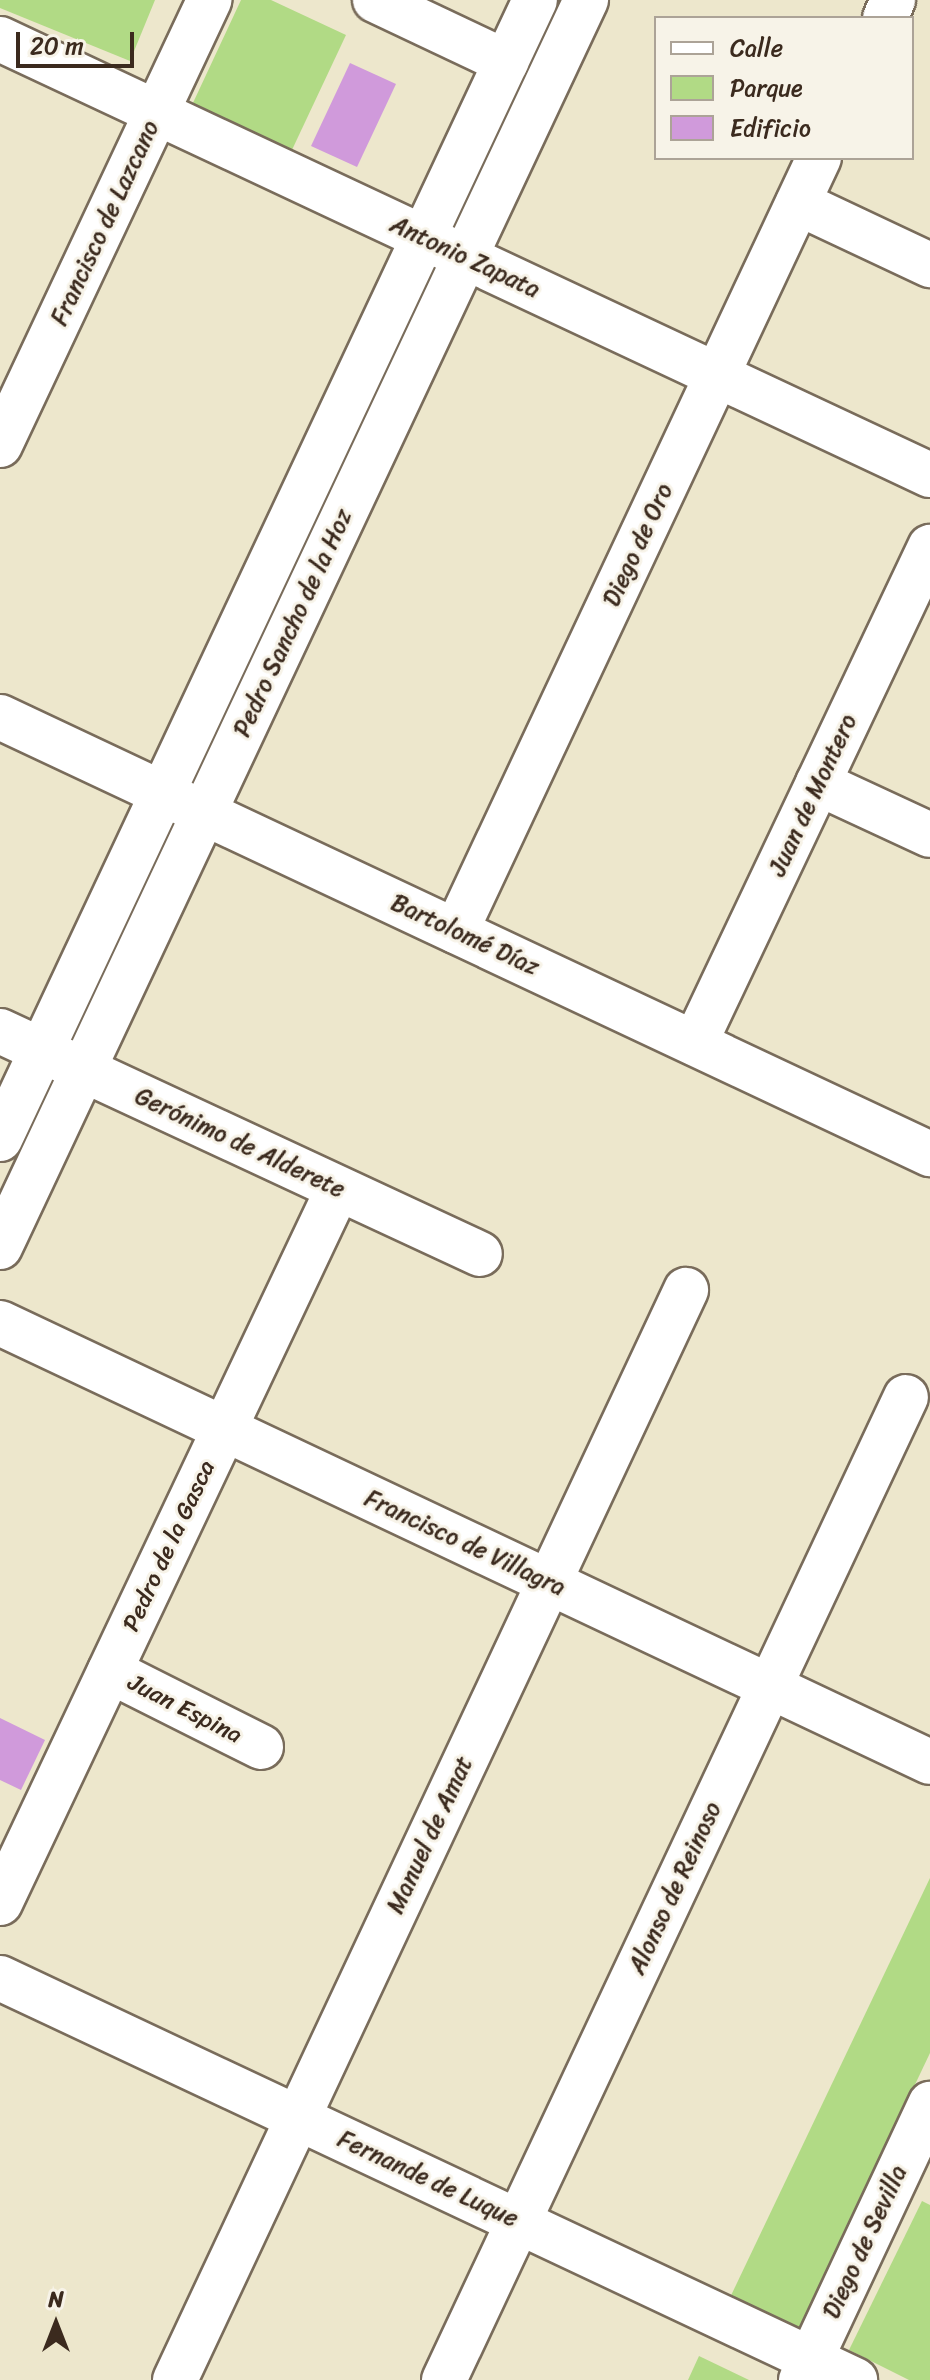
<!DOCTYPE html>
<html>
<head>
<meta charset="utf-8">
<style>
  body { margin:0 }
  #map { position:relative; width:930px; height:2380px; overflow:hidden; background:#ede7cc; font-family:Sriracha,sans-serif }
  div>[style] { position:absolute }
  .green>* { inset:0; background:#b1da85 }
  .building>* { inset:0; background:#d09adb }
  .roads { filter:drop-shadow(2px 0 #796c5b) drop-shadow(-2px 0 #796c5b) drop-shadow(0 2px #796c5b) drop-shadow(0 -2px #796c5b) }
  .minor>* { height:44px; margin:-22px; padding:0 22px; transform-origin:22px; border-radius:22px; background:#fff }
  span { translate:-50% -50%; white-space:nowrap; text-align:center; line-height:1.15; -webkit-text-stroke:6px #f7f3e8; paint-order:stroke }
  .street-label { font-size:24px; color:#3b2a1e }
  .legend { position:absolute; left:654px; top:16px; width:260px; height:144px; box-sizing:border-box; background:#f7f3e8; border:2px solid #aca397; margin:0; padding:10px 14px; list-style:none; font-size:24px; color:#3b2a1e }
  .legend li { display:flex; align-items:center; gap:16px; height:40px }
  .legend b { width:40px; border:2px solid #aca397 }
  .north { position:absolute; left:16px; top:2284px; width:80px; height:80px; -webkit-text-stroke:6px #f7f3e8; paint-order:stroke; rotate:0deg; font-size:22px; font-weight:700; line-height:32px; text-align:center; color:#3b2a1e }
  .north::after { content:''; display:block; margin:auto; width:28px; height:36px; background:#3b2a1e; clip-path:polygon(50% 0,100% 100%,50% 72%,0 100%) }
  .scale { position:absolute; left:16px; top:32px; width:118px; height:36px; box-sizing:border-box; border:4px solid #3b2a1e; border-top:0; padding-left:10px; font-size:24px; line-height:28px; white-space:nowrap; color:#3b2a1e; -webkit-text-stroke:6px #f7f3e8; paint-order:stroke }
</style>
</head>
<body>
<div id="map">
  <div class="green">
    <i style="clip-path:polygon(0 0,155px 0,130px 61px,0 8px)"></i>
    <i style="clip-path:polygon(241px 0,271px 0,346px 35px,291px 152px,192px 105px)"></i>
    <i style="clip-path:polygon(930px 1878px,930px 2053px,794px 2339px,726px 2306px)"></i>
    <i style="clip-path:polygon(922px 2201px,930px 2205px,930px 2380px,909px 2380px,849px 2350px)"></i>
    <i style="clip-path:polygon(699px 2356px,749px 2380px,688px 2380px)"></i>
  </div>
  <div class="building">
    <i style="clip-path:polygon(350px 63px,396px 84px,357px 167px,311px 146px)"></i>
    <i style="clip-path:polygon(0 1718px,45px 1740px,21px 1790px,0 1780px)"></i>
  </div>
  <div class="roads">
    <div class="minor">
      <i style="left:375px;top:0;width:145px;rotate:25.3deg"></i>
      <i style="left:885px;top:18px;width:20px;rotate:-66deg"></i>
      <i style="left:0;top:39px;width:1027px;rotate:25.12deg"></i>
      <i style="left:798px;top:203px;width:146px;rotate:25.2deg"></i>
      <i style="left:0;top:445px;width:492px;rotate:-64.8deg"></i>
      <i style="left:0;top:717px;width:1028px;rotate:25.17deg"></i>
      <i style="left:818px;top:783px;width:123px;rotate:24.9deg"></i>
      <i style="left:456px;top:931px;width:854px;rotate:-64.85deg"></i>
      <i style="left:0;top:1031px;width:529px;rotate:24.92deg"></i>
      <i style="left:695px;top:1043px;width:549px;rotate:-64.65deg"></i>
      <i style="left:0;top:1139px;width:1258px;rotate:-64.84deg"></i>
      <i style="left:0;top:1247px;width:1378px;rotate:-64.83deg"></i>
      <i style="left:0;top:1323px;width:1028px;rotate:25.27deg"></i>
      <i style="left:110px;top:1671px;width:169px;rotate:26.7deg"></i>
      <i style="left:0;top:1903px;width:790px;rotate:-64.67deg"></i>
      <i style="left:0;top:1978px;width:945px;rotate:25.18deg"></i>
      <i style="left:175px;top:2380px;width:1204px;rotate:-64.88deg"></i>
      <i style="left:444px;top:2380px;width:1086px;rotate:-64.83deg"></i>
      <i style="left:801px;top:2380px;width:305px;rotate:-64.9deg"></i>
    </div>
  </div>
  <div class="street-label">
    <span style="left:105px;top:223px;rotate:-65deg">Francisco de Lazcano</span>
    <span style="left:465px;top:257px;rotate:25deg">Antonio Zapata</span>
    <span style="left:638px;top:545px;rotate:-65deg">Diego de Oro</span>
    <span style="left:293px;top:623px;rotate:-65deg">Pedro Sancho de la Hoz</span>
    <span style="left:813px;top:795px;rotate:-65deg">Juan de Montero</span>
    <span style="left:465px;top:935px;rotate:25deg">Bartolomé Díaz</span>
    <span style="left:240px;top:1143px;rotate:25deg">Gerónimo de Alderete</span>
    <span style="left:465px;top:1543px;rotate:25deg">Francisco de Villagra</span>
    <span style="left:169px;top:1546px;rotate:-65deg">Pedro de la Gasca</span>
    <span style="left:185px;top:1709px;rotate:27deg">Juan Espina</span>
    <span style="left:430px;top:1835px;rotate:-65deg">Manuel de Amat</span>
    <span style="left:675px;top:1888px;rotate:-65deg">Alonso de Reinoso</span>
    <span style="left:428px;top:2179px;rotate:25deg">Fernande de Luque</span>
    <span style="left:865px;top:2242px;rotate:-65deg">Diego de Sevilla</span>
  </div>
  <ul class="legend">
  <li><b style="height:10px;background:#fff"></b>Calle</li>
  <li><b style="height:22px;background:#b1da85"></b>Parque</li>
  <li><b style="height:22px;background:#d09adb"></b>Edificio</li>
  </ul>
  <div class="north">N</div>
  <div class="scale">20 m</div>
</div>
</body>
</html>
